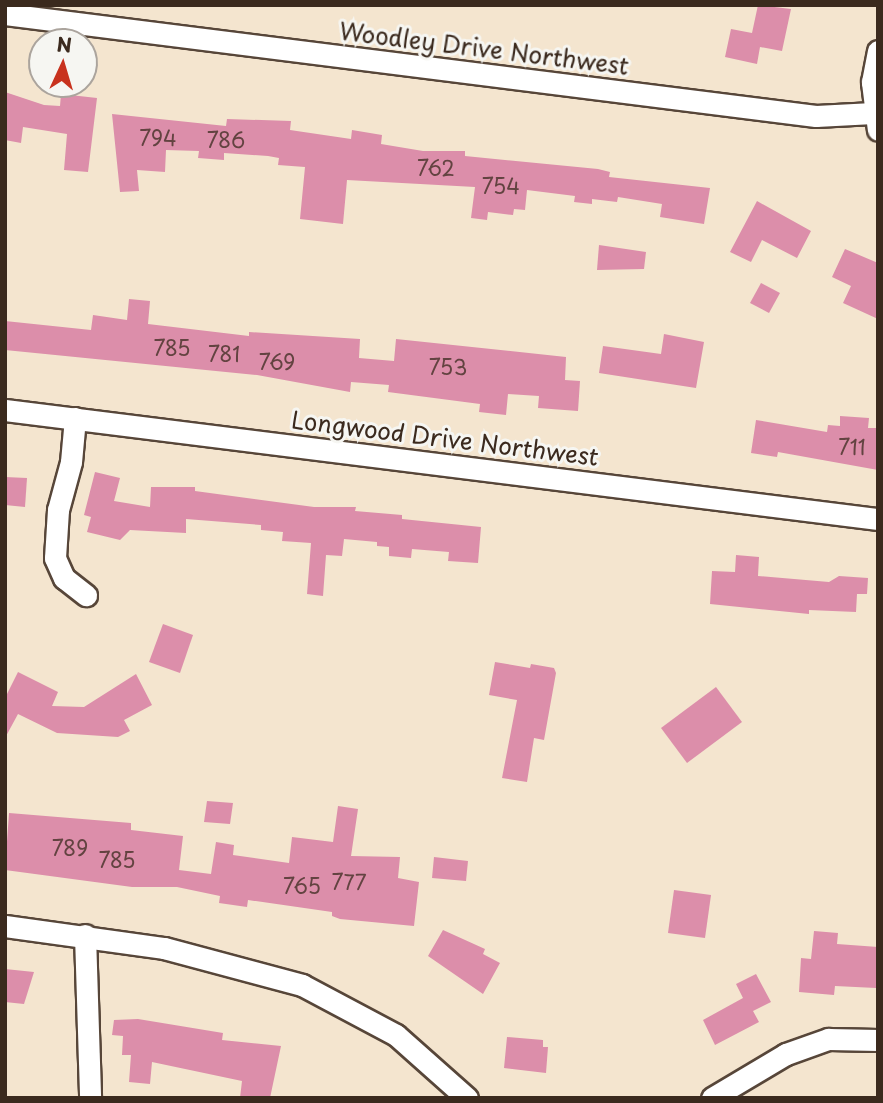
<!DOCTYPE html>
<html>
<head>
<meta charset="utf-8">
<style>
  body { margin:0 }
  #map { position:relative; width:883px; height:1103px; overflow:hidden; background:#f4e5cf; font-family:"Playpen Sans",sans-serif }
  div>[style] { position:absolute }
  .building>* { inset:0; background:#dc8eaa }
  .roads { filter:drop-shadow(2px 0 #574639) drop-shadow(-2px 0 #574639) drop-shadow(0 2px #574639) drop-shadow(0 -2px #574639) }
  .street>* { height:21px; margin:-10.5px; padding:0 10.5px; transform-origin:10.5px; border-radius:10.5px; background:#fff }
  span { translate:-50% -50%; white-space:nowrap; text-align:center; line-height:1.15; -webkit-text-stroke:6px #f6f6f2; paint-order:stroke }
  .number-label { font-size:21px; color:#634341 }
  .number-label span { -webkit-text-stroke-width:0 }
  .street-label { font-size:24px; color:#3b2a1e }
  .frame { position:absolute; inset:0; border:7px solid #3b2a1e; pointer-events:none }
  .north { position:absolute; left:28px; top:28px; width:70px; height:70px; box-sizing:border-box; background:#f6f6f2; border:2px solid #aba49d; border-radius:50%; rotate:4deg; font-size:19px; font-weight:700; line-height:28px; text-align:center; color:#3b2a1e }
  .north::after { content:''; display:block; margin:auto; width:24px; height:32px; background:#c8321e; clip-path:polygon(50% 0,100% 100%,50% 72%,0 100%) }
</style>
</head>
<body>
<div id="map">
  <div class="building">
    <i style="clip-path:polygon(758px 5px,791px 9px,782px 51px,760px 47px,757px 64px,725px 57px,731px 29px,752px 33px)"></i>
    <i style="clip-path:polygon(5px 92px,44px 105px,60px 106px,61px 94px,97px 98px,88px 172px,64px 170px,67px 134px,23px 127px,21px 143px,5px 140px)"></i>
    <i style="clip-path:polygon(112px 114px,226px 126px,227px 119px,291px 121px,290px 130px,351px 139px,352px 130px,382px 135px,381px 144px,423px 151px,465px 151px,465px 156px,598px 169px,610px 172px,609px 177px,710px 188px,704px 224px,660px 217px,662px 204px,618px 197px,617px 202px,592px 199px,592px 204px,574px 202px,575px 196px,527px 190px,525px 210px,514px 209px,513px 215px,488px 212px,487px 220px,471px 218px,475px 187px,347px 180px,343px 224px,300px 219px,305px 167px,278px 165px,279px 158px,268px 156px,224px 153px,224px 160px,198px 158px,199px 151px,166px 150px,165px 172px,137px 170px,139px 191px,120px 192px)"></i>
    <i style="clip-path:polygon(757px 201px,811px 231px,797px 258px,762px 240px,751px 262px,730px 252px)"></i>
    <i style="clip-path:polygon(599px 245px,646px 252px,644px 269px,597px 270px)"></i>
    <i style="clip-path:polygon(845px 249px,878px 263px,878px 319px,843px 303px,851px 286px,832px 277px)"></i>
    <i style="clip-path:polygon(761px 283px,780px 293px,769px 313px,750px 303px)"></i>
    <i style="clip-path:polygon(129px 299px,150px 301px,148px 324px,249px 336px,249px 332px,360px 339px,359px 358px,394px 361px,396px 339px,566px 357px,565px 380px,580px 381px,578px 411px,538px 408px,539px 396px,508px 394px,506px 415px,479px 412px,480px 404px,388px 392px,389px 385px,351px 382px,350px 392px,257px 375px,5px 350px,5px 321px,91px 330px,93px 315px,127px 320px)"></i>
    <i style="clip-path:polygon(664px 334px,704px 342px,696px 388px,599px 373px,603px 346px,661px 354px)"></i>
    <i style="clip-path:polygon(840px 416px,869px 418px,868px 428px,878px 428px,878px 470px,778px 452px,777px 457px,751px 453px,756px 420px,827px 432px,828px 425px,840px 426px)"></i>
    <i style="clip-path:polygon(95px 472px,120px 478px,114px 501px,150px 507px,151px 487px,195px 487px,195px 491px,314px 507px,356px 507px,355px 511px,402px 515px,402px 519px,481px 527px,478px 563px,448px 561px,449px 552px,412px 549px,411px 558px,389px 556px,389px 547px,377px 546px,377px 542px,344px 539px,342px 556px,326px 555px,323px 596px,307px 594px,311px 543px,282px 541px,283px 532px,261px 530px,261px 525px,186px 519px,186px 533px,130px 530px,120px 540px,87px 532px,91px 517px,84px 515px)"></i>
    <i style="clip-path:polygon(5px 477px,27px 478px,25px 507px,5px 505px)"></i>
    <i style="clip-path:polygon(736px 555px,759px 557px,758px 576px,829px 582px,839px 576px,868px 578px,867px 594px,857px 594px,856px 612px,809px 610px,809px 614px,710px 604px,712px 571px,735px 572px)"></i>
    <i style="clip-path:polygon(163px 624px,193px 635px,180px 673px,149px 662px)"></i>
    <i style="clip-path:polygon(495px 662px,530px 668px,531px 664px,554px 668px,556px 673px,544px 740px,534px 738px,527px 782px,502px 778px,517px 700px,489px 695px)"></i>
    <i style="clip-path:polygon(18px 672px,58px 692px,52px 706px,84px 707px,136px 674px,152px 705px,124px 720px,130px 731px,118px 737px,57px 733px,18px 714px,5px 738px,5px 698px)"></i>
    <i style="clip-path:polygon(716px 687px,742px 722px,687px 763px,661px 728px)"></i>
    <i style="clip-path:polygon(207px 801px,233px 803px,230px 824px,204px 822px)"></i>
    <i style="clip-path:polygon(338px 806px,358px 809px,351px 856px,400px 857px,398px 878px,419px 882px,414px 926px,340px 919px,332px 916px,332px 912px,248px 900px,247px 907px,219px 903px,220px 896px,177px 887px,132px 887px,5px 870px,9px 813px,131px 823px,131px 830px,183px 836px,179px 870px,211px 874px,216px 842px,234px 845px,233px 855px,289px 863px,292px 837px,333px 842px)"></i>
    <i style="clip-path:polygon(434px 857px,468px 861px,466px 881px,432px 878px)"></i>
    <i style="clip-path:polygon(674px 890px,711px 895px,705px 938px,668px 933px)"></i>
    <i style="clip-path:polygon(443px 930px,485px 949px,483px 954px,500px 963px,483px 994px,428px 956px)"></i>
    <i style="clip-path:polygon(814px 931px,838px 933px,837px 944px,878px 947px,876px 988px,835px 986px,834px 995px,799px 992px,801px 958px,811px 959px)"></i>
    <i style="clip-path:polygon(5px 969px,34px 972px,24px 1004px,5px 1002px)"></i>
    <i style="clip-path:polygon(756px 974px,771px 1002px,753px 1011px,759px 1022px,715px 1045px,703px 1020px,743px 998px,736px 984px)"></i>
    <i style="clip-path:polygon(138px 1019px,223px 1033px,222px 1040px,281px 1046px,270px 1098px,240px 1098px,242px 1081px,152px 1062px,150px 1084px,129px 1082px,131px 1055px,122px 1055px,123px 1036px,112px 1035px,114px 1020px)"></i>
    <i style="clip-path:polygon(507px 1037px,543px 1040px,543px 1047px,548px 1047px,546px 1073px,504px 1068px)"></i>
  </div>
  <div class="roads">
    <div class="street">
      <i style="left:5px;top:14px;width:817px;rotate:7.17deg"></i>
      <i style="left:816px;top:116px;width:57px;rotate:-3deg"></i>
      <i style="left:878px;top:51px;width:32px;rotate:101deg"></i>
      <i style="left:872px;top:82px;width:48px;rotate:82.9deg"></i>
      <i style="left:5px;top:410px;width:880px;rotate:7.12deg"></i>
      <i style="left:75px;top:418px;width:44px;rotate:95.2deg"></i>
      <i style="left:71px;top:462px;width:50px;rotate:105.2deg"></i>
      <i style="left:58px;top:510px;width:48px;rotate:93.6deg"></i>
      <i style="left:55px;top:558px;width:22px;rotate:66deg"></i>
      <i style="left:64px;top:578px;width:28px;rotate:38deg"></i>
      <i style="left:5px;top:926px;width:161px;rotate:7.9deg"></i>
      <i style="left:164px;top:948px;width:143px;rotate:15deg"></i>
      <i style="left:302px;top:985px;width:106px;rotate:28deg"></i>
      <i style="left:396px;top:1035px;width:95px;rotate:41.6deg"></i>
      <i style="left:85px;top:935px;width:163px;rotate:88.2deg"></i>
      <i style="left:712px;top:1098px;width:86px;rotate:-30.7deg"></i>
      <i style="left:786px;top:1054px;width:45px;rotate:-19.7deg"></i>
      <i style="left:828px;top:1039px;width:50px;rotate:1.1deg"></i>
    </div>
  </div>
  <div class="number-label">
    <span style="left:158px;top:137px">794</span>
    <span style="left:226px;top:139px">786</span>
    <span style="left:436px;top:167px">762</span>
    <span style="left:501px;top:185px">754</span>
    <span style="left:172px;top:347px">785</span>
    <span style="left:224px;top:353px">781</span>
    <span style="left:277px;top:361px">769</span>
    <span style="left:448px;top:366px">753</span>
    <span style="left:852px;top:446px">711</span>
    <span style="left:70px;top:847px">789</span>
    <span style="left:117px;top:859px">785</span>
    <span style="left:349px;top:881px">777</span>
    <span style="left:302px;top:885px">765</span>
  </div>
  <div class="street-label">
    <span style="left:484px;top:48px;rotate:7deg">Woodley Drive Northwest</span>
    <span style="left:445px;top:438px;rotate:7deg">Longwood Drive Northwest</span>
  </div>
  <div class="frame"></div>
  <div class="north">N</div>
</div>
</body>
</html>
